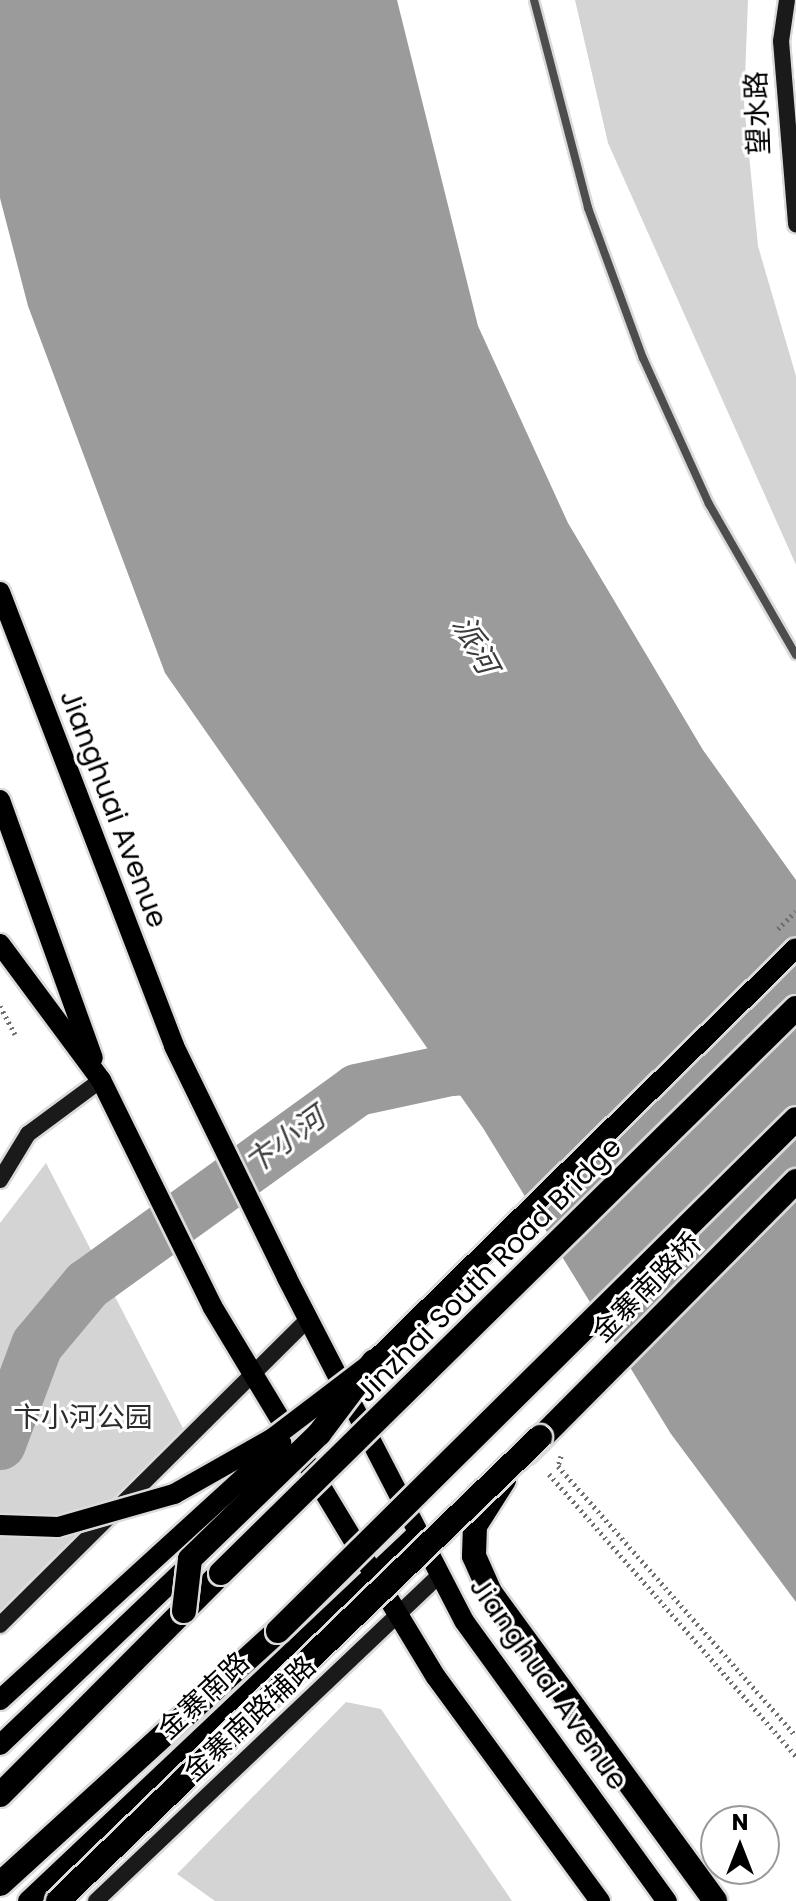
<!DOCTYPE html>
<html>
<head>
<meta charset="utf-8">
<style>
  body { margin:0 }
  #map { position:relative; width:796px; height:1901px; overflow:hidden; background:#fff; font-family:Poppins,"Noto Sans SC",sans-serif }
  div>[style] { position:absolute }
  .green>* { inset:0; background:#d4d4d4 }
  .water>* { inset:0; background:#9b9b9b }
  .river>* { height:52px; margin:-26px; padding:0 26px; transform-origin:26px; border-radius:26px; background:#9b9b9b }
  .path>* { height:5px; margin-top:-2.5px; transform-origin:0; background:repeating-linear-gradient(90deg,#6f6f6f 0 2px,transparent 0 6px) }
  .roads { filter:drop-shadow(2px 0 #dbdbdb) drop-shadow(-2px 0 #dbdbdb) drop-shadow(0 2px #dbdbdb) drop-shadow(0 -2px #dbdbdb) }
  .street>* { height:8px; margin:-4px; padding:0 4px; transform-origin:4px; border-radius:4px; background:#4d4d4d }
  .secondary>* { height:16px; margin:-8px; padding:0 8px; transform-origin:8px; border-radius:8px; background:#1a1a1a }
  .primary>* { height:20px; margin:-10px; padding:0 10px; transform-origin:10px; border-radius:10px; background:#000 }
  .highway>* { height:24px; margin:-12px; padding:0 12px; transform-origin:12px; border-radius:12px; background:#000 }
  .path-bridge>* { height:5px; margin-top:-2.5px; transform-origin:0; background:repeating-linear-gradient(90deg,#6f6f6f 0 2px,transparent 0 6px) }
  .bridges { filter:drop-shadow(2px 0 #dbdbdb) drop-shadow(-2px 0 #dbdbdb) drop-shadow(0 2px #dbdbdb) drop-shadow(0 -2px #dbdbdb) }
  .primary-bridge>* { height:20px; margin:-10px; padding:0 10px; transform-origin:10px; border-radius:10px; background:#000 }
  .highway-bridge>* { height:24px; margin:-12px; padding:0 12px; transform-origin:12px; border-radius:12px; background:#000 }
  span { translate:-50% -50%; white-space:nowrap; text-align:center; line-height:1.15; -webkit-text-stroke:6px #fff; paint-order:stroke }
  .street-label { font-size:28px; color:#000 }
  .park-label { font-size:28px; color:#2b2b2b }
  .water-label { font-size:30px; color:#3c3c3c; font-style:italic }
  .north { position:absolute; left:700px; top:1805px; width:80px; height:80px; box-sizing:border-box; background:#fff; border:2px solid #999; border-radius:50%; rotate:0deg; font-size:22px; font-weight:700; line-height:32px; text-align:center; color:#000 }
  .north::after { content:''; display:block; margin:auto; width:28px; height:36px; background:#000; clip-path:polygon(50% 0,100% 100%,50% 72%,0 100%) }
</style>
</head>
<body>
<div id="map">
  <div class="green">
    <i style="clip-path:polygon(575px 0,748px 0,744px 104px,758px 246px,796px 376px,796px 565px,608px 143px)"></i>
    <i style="clip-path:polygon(46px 1163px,186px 1434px,0 1618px,0 1223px)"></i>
    <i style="clip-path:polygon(346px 1702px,381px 1709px,512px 1901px,215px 1901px,177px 1874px)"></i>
  </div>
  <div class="water">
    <i style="clip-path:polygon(0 0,397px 0,478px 326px,568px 523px,703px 750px,796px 880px,796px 1602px,671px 1434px,483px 1128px,165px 673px,28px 306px,0 198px)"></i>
  </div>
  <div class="river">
    <i style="left:0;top:1444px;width:106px;rotate:-69.5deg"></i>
    <i style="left:37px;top:1345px;width:78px;rotate:-50.2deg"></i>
    <i style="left:87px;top:1285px;width:333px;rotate:-35.8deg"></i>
    <i style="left:357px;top:1090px;width:95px;rotate:-12.1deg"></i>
    <i style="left:450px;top:1070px;width:64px;rotate:-2.7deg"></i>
  </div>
  <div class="path">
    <i style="left:0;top:1006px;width:32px;rotate:62deg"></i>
    <i style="left:561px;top:1456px;width:10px;rotate:107deg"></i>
    <i style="left:558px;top:1466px;width:360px;rotate:48.6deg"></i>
    <i style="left:549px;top:1474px;width:375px;rotate:48.8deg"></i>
  </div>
  <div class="roads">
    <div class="street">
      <i style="left:534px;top:0;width:215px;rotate:75.4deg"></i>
      <i style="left:588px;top:208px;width:160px;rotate:69.9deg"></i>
      <i style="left:643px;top:358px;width:160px;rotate:65.7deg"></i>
      <i style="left:709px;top:504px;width:174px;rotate:60.1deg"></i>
    </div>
    <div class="secondary">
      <i style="left:787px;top:0;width:41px;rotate:98.3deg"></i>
      <i style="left:781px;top:41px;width:184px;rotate:85.3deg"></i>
      <i style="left:0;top:1180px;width:54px;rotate:-58.7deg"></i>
      <i style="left:28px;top:1134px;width:91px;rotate:-36.5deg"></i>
      <i style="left:0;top:1625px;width:434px;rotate:-44.8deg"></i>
      <i style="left:96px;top:1901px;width:474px;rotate:-43.5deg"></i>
    </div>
    <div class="primary">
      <i style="left:0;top:592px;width:486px;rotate:69deg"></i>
      <i style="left:174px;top:1046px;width:258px;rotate:64deg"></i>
      <i style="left:287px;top:1278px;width:386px;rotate:62.7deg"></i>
      <i style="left:464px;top:1621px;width:346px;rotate:54.1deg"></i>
      <i style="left:0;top:800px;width:274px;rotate:70.2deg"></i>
      <i style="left:0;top:944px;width:169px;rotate:53.4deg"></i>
      <i style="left:101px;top:1080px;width:252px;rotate:63.8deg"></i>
      <i style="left:212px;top:1306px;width:433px;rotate:58.9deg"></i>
      <i style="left:436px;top:1677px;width:278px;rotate:53.8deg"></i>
      <i style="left:0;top:1745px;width:268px;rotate:-43.6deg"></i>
      <i style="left:28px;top:1901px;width:536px;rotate:-43.34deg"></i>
    </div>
    <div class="highway">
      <i style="left:527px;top:1452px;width:382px;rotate:-45.2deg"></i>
      <i style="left:504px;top:1480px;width:54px;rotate:122.2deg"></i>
      <i style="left:475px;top:1526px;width:30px;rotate:92deg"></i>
      <i style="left:474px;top:1556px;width:39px;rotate:66deg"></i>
      <i style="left:490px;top:1592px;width:382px;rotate:53.9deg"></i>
      <i style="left:0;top:1795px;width:313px;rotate:-45.1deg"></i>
      <i style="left:0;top:1884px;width:376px;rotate:-42.3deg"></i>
    </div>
  </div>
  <div class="path-bridge">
    <i style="left:778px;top:929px;width:25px;rotate:-45deg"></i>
  </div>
  <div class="bridges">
    <div class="primary-bridge">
      <i style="left:0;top:1525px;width:58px;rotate:2deg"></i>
      <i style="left:58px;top:1527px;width:121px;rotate:-15.9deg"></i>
      <i style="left:174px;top:1494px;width:114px;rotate:-29.5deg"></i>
      <i style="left:273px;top:1438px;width:127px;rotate:-37.3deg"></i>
      <i style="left:374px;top:1361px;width:590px;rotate:-44.38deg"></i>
      <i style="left:0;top:1700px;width:381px;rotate:-42.4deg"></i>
    </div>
    <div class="highway-bridge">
      <i style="left:221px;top:1573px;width:806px;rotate:-44.5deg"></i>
      <i style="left:184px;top:1611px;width:52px;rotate:-83.4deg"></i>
      <i style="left:190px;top:1559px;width:180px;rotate:-44.1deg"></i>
      <i style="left:319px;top:1434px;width:91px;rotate:-53deg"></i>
      <i style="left:278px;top:1631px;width:728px;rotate:-44.67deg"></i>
      <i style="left:58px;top:1901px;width:669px;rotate:-43.91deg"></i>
    </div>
  </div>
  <div class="street-label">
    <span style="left:758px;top:113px;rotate:-92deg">望水路</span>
    <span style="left:113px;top:809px;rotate:69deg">Jianghuai Avenue</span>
    <span style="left:489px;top:1270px;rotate:-45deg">Jinzhai South Road Bridge</span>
    <span style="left:647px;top:1288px;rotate:-45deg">金寨南路桥</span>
    <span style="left:548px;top:1684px;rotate:55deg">Jianghuai Avenue</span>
    <span style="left:204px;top:1696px;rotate:-43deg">金寨南路</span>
    <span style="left:250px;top:1719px;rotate:-43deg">金寨南路辅路</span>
  </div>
  <div class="park-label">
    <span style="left:83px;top:1418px">卞小河公园</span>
  </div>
  <div class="water-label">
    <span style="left:475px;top:645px;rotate:62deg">派河</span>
    <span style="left:285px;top:1141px;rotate:-36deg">卞小河</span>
  </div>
  <div class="north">N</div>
</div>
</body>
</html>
